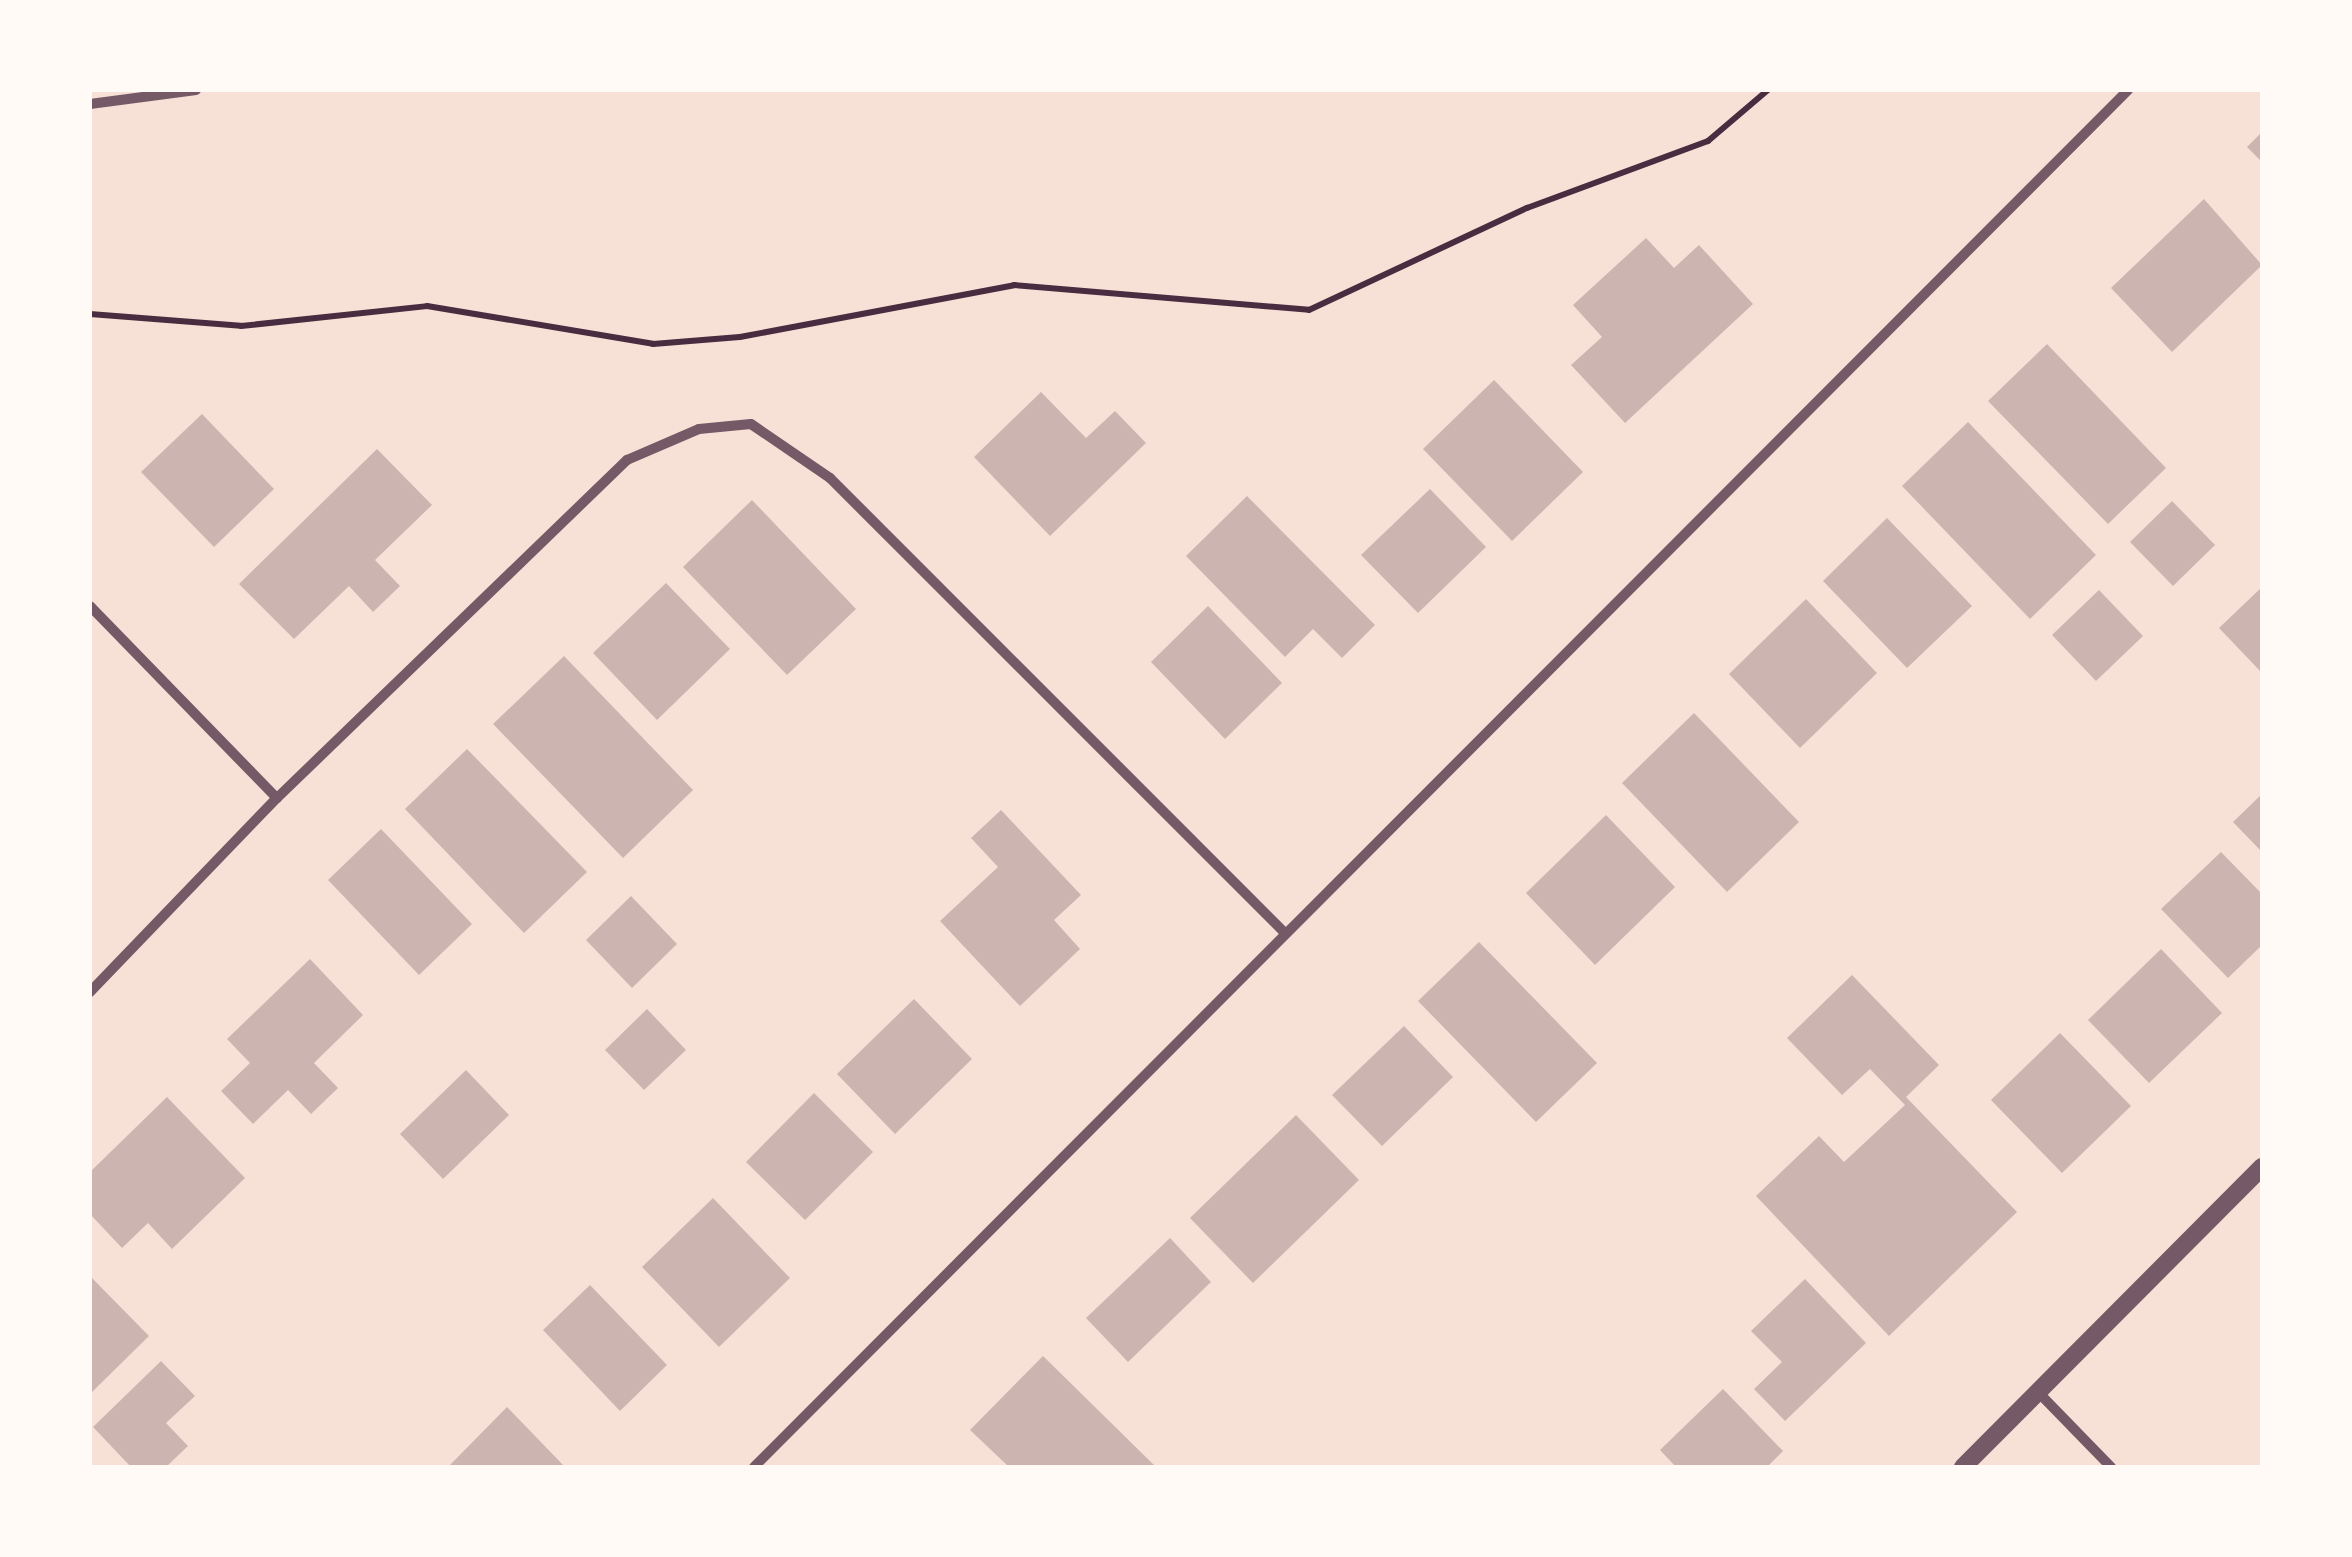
<!DOCTYPE html>
<html>
<head>
<meta charset="utf-8">
<style>
  body { margin:0 }
  #map { position:relative; width:2352px; height:1557px; overflow:hidden; background:#f7e1d7; font-family:Raleway,sans-serif }
  div>[style] { position:absolute }
  .building>* { inset:0; background:#ccb4b1 }
  .path>* { height:6px; margin:-3px; padding:0 3px; transform-origin:3px; border-radius:3px; background:#4a2c40 }
  .minor>* { height:10px; margin:-5px; padding:0 5px; transform-origin:5px; border-radius:5px; background:#755966 }
  .tertiary>* { height:18px; margin:-9px; padding:0 9px; transform-origin:9px; border-radius:9px; background:#755966 }
  span { translate:-50% -50%; white-space:nowrap; text-align:center; line-height:1.15; -webkit-text-stroke:8px #fffaf5; paint-order:stroke }
  .frame { position:absolute; inset:0; border:92px solid #fffaf5; pointer-events:none }
</style>
</head>
<body>
<div id="map">
  <div class="building">
    <i style="clip-path:polygon(2262px 132px,2262px 162px,2247px 147px)"></i>
    <i style="clip-path:polygon(2204px 199px,2262px 265px,2172px 352px,2111px 288px)"></i>
    <i style="clip-path:polygon(1646px 238px,1674px 268px,1699px 245px,1753px 304px,1625px 423px,1571px 365px,1602px 337px,1573px 305px)"></i>
    <i style="clip-path:polygon(2047px 344px,2166px 468px,2108px 524px,1988px 401px)"></i>
    <i style="clip-path:polygon(1494px 380px,1583px 472px,1512px 541px,1423px 449px)"></i>
    <i style="clip-path:polygon(1041px 392px,1086px 438px,1115px 411px,1146px 443px,1050px 536px,974px 457px)"></i>
    <i style="clip-path:polygon(202px 414px,274px 489px,214px 547px,141px 472px)"></i>
    <i style="clip-path:polygon(1968px 422px,2096px 555px,2030px 619px,1902px 486px)"></i>
    <i style="clip-path:polygon(377px 449px,432px 505px,375px 560px,400px 586px,373px 612px,349px 586px,294px 639px,239px 584px)"></i>
    <i style="clip-path:polygon(1430px 489px,1486px 547px,1418px 613px,1361px 555px)"></i>
    <i style="clip-path:polygon(1247px 496px,1375px 625px,1342px 658px,1313px 629px,1285px 657px,1186px 556px)"></i>
    <i style="clip-path:polygon(752px 500px,856px 609px,787px 675px,683px 567px)"></i>
    <i style="clip-path:polygon(2172px 501px,2215px 545px,2173px 586px,2130px 542px)"></i>
    <i style="clip-path:polygon(1887px 518px,1972px 606px,1907px 668px,1823px 581px)"></i>
    <i style="clip-path:polygon(666px 583px,730px 649px,657px 720px,593px 653px)"></i>
    <i style="clip-path:polygon(2262px 587px,2262px 673px,2219px 628px)"></i>
    <i style="clip-path:polygon(2099px 590px,2143px 636px,2096px 681px,2052px 635px)"></i>
    <i style="clip-path:polygon(1806px 599px,1877px 673px,1800px 748px,1729px 674px)"></i>
    <i style="clip-path:polygon(1208px 606px,1282px 683px,1225px 739px,1151px 662px)"></i>
    <i style="clip-path:polygon(564px 656px,693px 790px,623px 858px,493px 724px)"></i>
    <i style="clip-path:polygon(1694px 713px,1799px 822px,1727px 892px,1622px 783px)"></i>
    <i style="clip-path:polygon(467px 749px,587px 872px,524px 933px,405px 809px)"></i>
    <i style="clip-path:polygon(2262px 794px,2262px 852px,2233px 822px)"></i>
    <i style="clip-path:polygon(1001px 810px,1081px 895px,1054px 920px,1080px 949px,1020px 1006px,940px 921px,998px 867px,971px 838px)"></i>
    <i style="clip-path:polygon(1606px 815px,1675px 887px,1595px 965px,1526px 893px)"></i>
    <i style="clip-path:polygon(381px 829px,472px 924px,419px 975px,328px 880px)"></i>
    <i style="clip-path:polygon(2221px 852px,2262px 894px,2262px 945px,2228px 978px,2161px 909px)"></i>
    <i style="clip-path:polygon(631px 896px,677px 944px,632px 988px,586px 940px)"></i>
    <i style="clip-path:polygon(1479px 942px,1597px 1063px,1536px 1122px,1418px 1001px)"></i>
    <i style="clip-path:polygon(2161px 949px,2222px 1013px,2149px 1083px,2088px 1020px)"></i>
    <i style="clip-path:polygon(310px 959px,363px 1015px,314px 1063px,338px 1088px,311px 1114px,288px 1090px,253px 1124px,221px 1091px,250px 1063px,227px 1039px)"></i>
    <i style="clip-path:polygon(1852px 975px,1939px 1065px,1906px 1097px,2017px 1212px,1889px 1336px,1756px 1196px,1819px 1136px,1844px 1162px,1905px 1105px,1870px 1069px,1842px 1095px,1787px 1038px)"></i>
    <i style="clip-path:polygon(914px 999px,972px 1059px,895px 1134px,837px 1074px)"></i>
    <i style="clip-path:polygon(647px 1009px,686px 1050px,644px 1090px,605px 1050px)"></i>
    <i style="clip-path:polygon(1404px 1026px,1453px 1077px,1382px 1146px,1332px 1095px)"></i>
    <i style="clip-path:polygon(2060px 1033px,2131px 1106px,2062px 1173px,1991px 1100px)"></i>
    <i style="clip-path:polygon(466px 1070px,509px 1115px,443px 1179px,400px 1134px)"></i>
    <i style="clip-path:polygon(814px 1093px,873px 1152px,805px 1220px,746px 1162px)"></i>
    <i style="clip-path:polygon(167px 1097px,245px 1178px,172px 1249px,148px 1223px,122px 1248px,90px 1214px,90px 1172px)"></i>
    <i style="clip-path:polygon(1296px 1115px,1359px 1180px,1253px 1283px,1190px 1218px)"></i>
    <i style="clip-path:polygon(713px 1198px,790px 1278px,719px 1347px,642px 1267px)"></i>
    <i style="clip-path:polygon(1170px 1238px,1211px 1282px,1128px 1362px,1086px 1318px)"></i>
    <i style="clip-path:polygon(90px 1276px,149px 1336px,90px 1394px)"></i>
    <i style="clip-path:polygon(1805px 1279px,1866px 1343px,1785px 1421px,1754px 1389px,1782px 1362px,1751px 1331px)"></i>
    <i style="clip-path:polygon(590px 1285px,667px 1365px,620px 1411px,543px 1330px)"></i>
    <i style="clip-path:polygon(1043px 1356px,1156px 1467px,1009px 1467px,970px 1430px)"></i>
    <i style="clip-path:polygon(161px 1361px,195px 1396px,166px 1423px,188px 1446px,166px 1467px,131px 1467px,93px 1427px)"></i>
    <i style="clip-path:polygon(1723px 1389px,1783px 1451px,1767px 1467px,1676px 1467px,1660px 1450px)"></i>
    <i style="clip-path:polygon(507px 1407px,565px 1467px,448px 1467px)"></i>
  </div>
  <div class="path">
    <i style="left:90px;top:314px;width:151px;rotate:4.5deg"></i>
    <i style="left:241px;top:326px;width:187px;rotate:-6.1deg"></i>
    <i style="left:427px;top:306px;width:229px;rotate:9.5deg"></i>
    <i style="left:653px;top:344px;width:87px;rotate:-4.6deg"></i>
    <i style="left:740px;top:337px;width:279px;rotate:-10.7deg"></i>
    <i style="left:1014px;top:285px;width:296px;rotate:4.8deg"></i>
    <i style="left:1309px;top:310px;width:241px;rotate:-25.1deg"></i>
    <i style="left:1527px;top:208px;width:193px;rotate:-20.3deg"></i>
    <i style="left:1708px;top:141px;width:79px;rotate:-40.4deg"></i>
  </div>
  <div class="minor">
    <i style="left:90px;top:104px;width:107px;rotate:-7.5deg"></i>
    <i style="left:90px;top:606px;width:268px;rotate:45.8deg"></i>
    <i style="left:90px;top:992px;width:269px;rotate:-46.1deg"></i>
    <i style="left:277px;top:798px;width:487px;rotate:-44deg"></i>
    <i style="left:627px;top:460px;width:78px;rotate:-23.3deg"></i>
    <i style="left:699px;top:429px;width:52px;rotate:-5.5deg"></i>
    <i style="left:751px;top:424px;width:96px;rotate:34.4deg"></i>
    <i style="left:830px;top:478px;width:643px;rotate:45deg"></i>
    <i style="left:2038px;top:1392px;width:105px;rotate:45.8deg"></i>
    <i style="left:754px;top:1467px;width:1945px;rotate:-45.06deg"></i>
  </div>
  <div class="tertiary">
    <i style="left:1963px;top:1467px;width:424px;rotate:-45.1deg"></i>
  </div>
  <div class="frame"></div>
</div>
</body>
</html>
